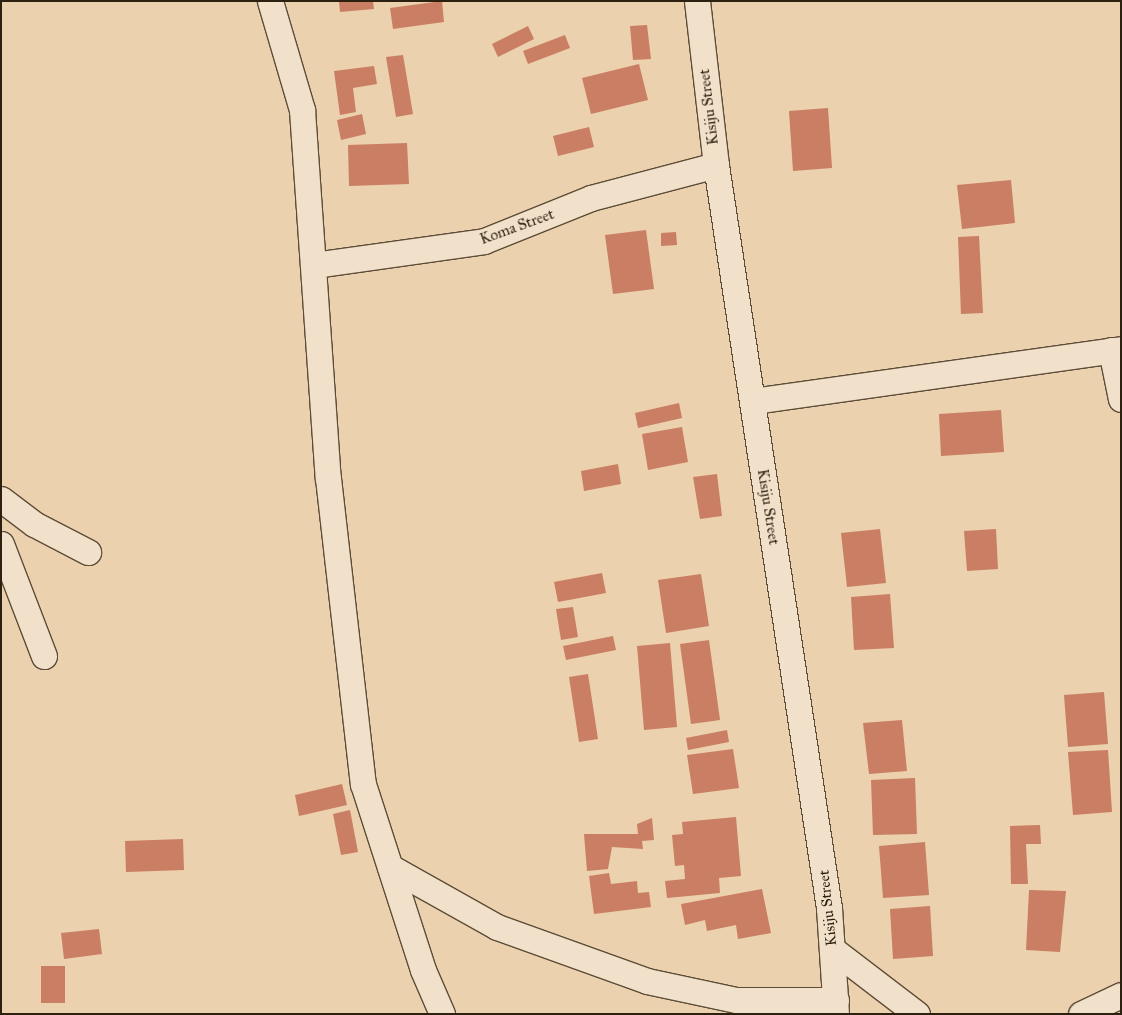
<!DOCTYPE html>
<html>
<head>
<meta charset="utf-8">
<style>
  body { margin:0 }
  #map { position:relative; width:1122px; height:1015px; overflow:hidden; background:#ebd1ad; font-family:"IM FELL Great Primer",serif }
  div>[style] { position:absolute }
  .building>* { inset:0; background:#ca7e63 }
  .roads { filter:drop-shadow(1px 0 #5c4c38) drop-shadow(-1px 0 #5c4c38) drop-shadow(0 1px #5c4c38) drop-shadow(0 -1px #5c4c38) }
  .street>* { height:25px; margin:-12.5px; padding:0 12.5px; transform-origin:12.5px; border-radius:12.5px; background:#f2e1ca }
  span { translate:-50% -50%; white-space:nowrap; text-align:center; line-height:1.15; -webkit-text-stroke:4px #f2e1ca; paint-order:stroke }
  .street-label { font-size:15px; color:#2c2011 }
  .frame { position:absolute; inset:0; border:2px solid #2c2011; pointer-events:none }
</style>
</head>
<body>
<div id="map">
  <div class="building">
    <i style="clip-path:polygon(339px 1px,373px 1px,374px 9px,340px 12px)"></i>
    <i style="clip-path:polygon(442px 1px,444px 22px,393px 29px,390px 8px)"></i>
    <i style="clip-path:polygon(647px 25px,651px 59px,633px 60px,630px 26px)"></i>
    <i style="clip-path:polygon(528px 26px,534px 39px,498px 57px,492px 44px)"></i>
    <i style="clip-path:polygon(565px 35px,570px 48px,528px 64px,523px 51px)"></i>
    <i style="clip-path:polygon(403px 55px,413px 114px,396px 117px,386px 57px)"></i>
    <i style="clip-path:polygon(639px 64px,648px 100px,591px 114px,582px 78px)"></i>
    <i style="clip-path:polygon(374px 66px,377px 84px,353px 88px,356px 112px,340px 115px,334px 71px)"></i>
    <i style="clip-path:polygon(828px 108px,832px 168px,793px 171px,789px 111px)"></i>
    <i style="clip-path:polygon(362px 114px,366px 134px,341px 140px,337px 120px)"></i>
    <i style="clip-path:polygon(589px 127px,594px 147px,558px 156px,553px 136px)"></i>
    <i style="clip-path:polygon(407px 143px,409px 184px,349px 186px,348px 145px)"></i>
    <i style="clip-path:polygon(1011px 180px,1015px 223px,962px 229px,957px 185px)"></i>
    <i style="clip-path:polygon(646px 230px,654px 289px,613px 294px,605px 235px)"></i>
    <i style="clip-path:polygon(676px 232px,677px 245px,661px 246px,661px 233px)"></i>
    <i style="clip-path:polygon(979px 236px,983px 313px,961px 314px,958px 237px)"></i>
    <i style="clip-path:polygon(679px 403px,682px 418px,638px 428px,635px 413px)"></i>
    <i style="clip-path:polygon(1001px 410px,1004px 452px,941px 456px,939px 414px)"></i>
    <i style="clip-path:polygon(682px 427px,688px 462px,648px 470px,642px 434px)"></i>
    <i style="clip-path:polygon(618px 464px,621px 484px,584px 491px,581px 471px)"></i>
    <i style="clip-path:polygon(717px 474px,722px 516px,700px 519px,693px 477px)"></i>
    <i style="clip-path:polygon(880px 529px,886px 583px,847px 587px,841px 533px)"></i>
    <i style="clip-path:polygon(996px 529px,998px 569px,967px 571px,964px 531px)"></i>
    <i style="clip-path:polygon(602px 573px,606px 593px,558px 602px,554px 582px)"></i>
    <i style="clip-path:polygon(701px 574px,709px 626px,666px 633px,658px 580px)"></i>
    <i style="clip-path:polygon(890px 594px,894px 648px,854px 650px,851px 597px)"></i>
    <i style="clip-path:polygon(573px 607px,578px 637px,561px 640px,556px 609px)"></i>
    <i style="clip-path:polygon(613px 636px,616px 650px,566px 660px,563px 646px)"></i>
    <i style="clip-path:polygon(709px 640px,720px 720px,691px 724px,680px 644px)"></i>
    <i style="clip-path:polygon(670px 643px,677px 727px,644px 730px,637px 646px)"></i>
    <i style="clip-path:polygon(588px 674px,598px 739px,579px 742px,569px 677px)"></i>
    <i style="clip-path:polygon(1104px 692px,1108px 744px,1068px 747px,1064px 695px)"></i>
    <i style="clip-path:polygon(902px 720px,907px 771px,869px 774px,863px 723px)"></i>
    <i style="clip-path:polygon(727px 730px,729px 742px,688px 750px,686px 738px)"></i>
    <i style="clip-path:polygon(733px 749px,739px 788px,693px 794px,687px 755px)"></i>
    <i style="clip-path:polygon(1108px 750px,1112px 812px,1073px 815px,1068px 752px)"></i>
    <i style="clip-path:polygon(915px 778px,917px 834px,873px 835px,871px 780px)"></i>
    <i style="clip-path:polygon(342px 784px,347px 805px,299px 816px,295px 795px)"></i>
    <i style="clip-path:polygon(350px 810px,358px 852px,341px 855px,333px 814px)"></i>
    <i style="clip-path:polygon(736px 817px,741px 876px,719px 878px,720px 893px,667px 898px,665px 881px,685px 879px,684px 865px,675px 866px,672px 835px,683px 834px,682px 822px)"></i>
    <i style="clip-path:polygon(652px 818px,654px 840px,642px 841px,643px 849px,612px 847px,608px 869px,587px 871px,584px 834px,638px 834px,637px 824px)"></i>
    <i style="clip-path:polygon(1040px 825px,1041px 844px,1026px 844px,1028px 884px,1011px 884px,1010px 826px)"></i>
    <i style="clip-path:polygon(183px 839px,184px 870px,126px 872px,125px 841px)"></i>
    <i style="clip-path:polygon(925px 842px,929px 895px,883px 898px,879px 846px)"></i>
    <i style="clip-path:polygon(609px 873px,611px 884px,637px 881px,638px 893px,649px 892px,651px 907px,594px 914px,589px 876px)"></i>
    <i style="clip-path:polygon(762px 889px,771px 933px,738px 939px,736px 925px,707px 931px,705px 920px,685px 925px,681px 904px)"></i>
    <i style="clip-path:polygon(1029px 890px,1066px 891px,1060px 952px,1026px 950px)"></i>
    <i style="clip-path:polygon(930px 906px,933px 956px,893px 959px,890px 909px)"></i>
    <i style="clip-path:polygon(99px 929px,102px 954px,64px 959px,61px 933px)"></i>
    <i style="clip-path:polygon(41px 966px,65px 966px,65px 1003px,41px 1003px)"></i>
  </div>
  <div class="roads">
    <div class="street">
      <i style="left:270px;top:1px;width:114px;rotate:73.6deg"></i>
      <i style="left:302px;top:110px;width:369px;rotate:86deg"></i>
      <i style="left:328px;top:478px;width:308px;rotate:83.5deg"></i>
      <i style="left:363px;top:784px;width:195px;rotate:72.1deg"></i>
      <i style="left:423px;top:970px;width:48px;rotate:66.6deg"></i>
      <i style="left:697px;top:1px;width:165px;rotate:83.4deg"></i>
      <i style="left:716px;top:165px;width:752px;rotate:81.35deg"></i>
      <i style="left:829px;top:908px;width:106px;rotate:86.2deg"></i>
      <i style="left:314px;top:265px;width:172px;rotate:-8deg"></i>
      <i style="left:484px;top:241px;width:115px;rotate:-21.9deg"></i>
      <i style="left:591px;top:198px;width:129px;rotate:-14.8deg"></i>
      <i style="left:1111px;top:350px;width:50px;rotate:78.5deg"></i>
      <i style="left:753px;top:401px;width:372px;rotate:-8deg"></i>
      <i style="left:1px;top:499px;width:41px;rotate:37.1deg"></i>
      <i style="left:34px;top:524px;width:61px;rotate:27.4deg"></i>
      <i style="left:1px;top:544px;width:120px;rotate:69deg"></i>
      <i style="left:390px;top:867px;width:123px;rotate:29.3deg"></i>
      <i style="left:497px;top:927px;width:159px;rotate:19.8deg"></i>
      <i style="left:647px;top:981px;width:91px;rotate:12.1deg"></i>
      <i style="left:736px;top:1000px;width:100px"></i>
      <i style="left:832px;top:949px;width:107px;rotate:37.4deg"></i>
      <i style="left:1081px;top:1014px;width:44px;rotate:-25.4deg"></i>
    </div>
  </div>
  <div class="street-label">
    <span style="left:709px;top:107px;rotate:-97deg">Kisiju Street</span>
    <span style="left:517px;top:227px;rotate:-20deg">Koma Street</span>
    <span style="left:768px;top:507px;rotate:81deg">Kisiju Street</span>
    <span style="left:828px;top:908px;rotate:-96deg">Kisiju Street</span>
  </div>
  <div class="frame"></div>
</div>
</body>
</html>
